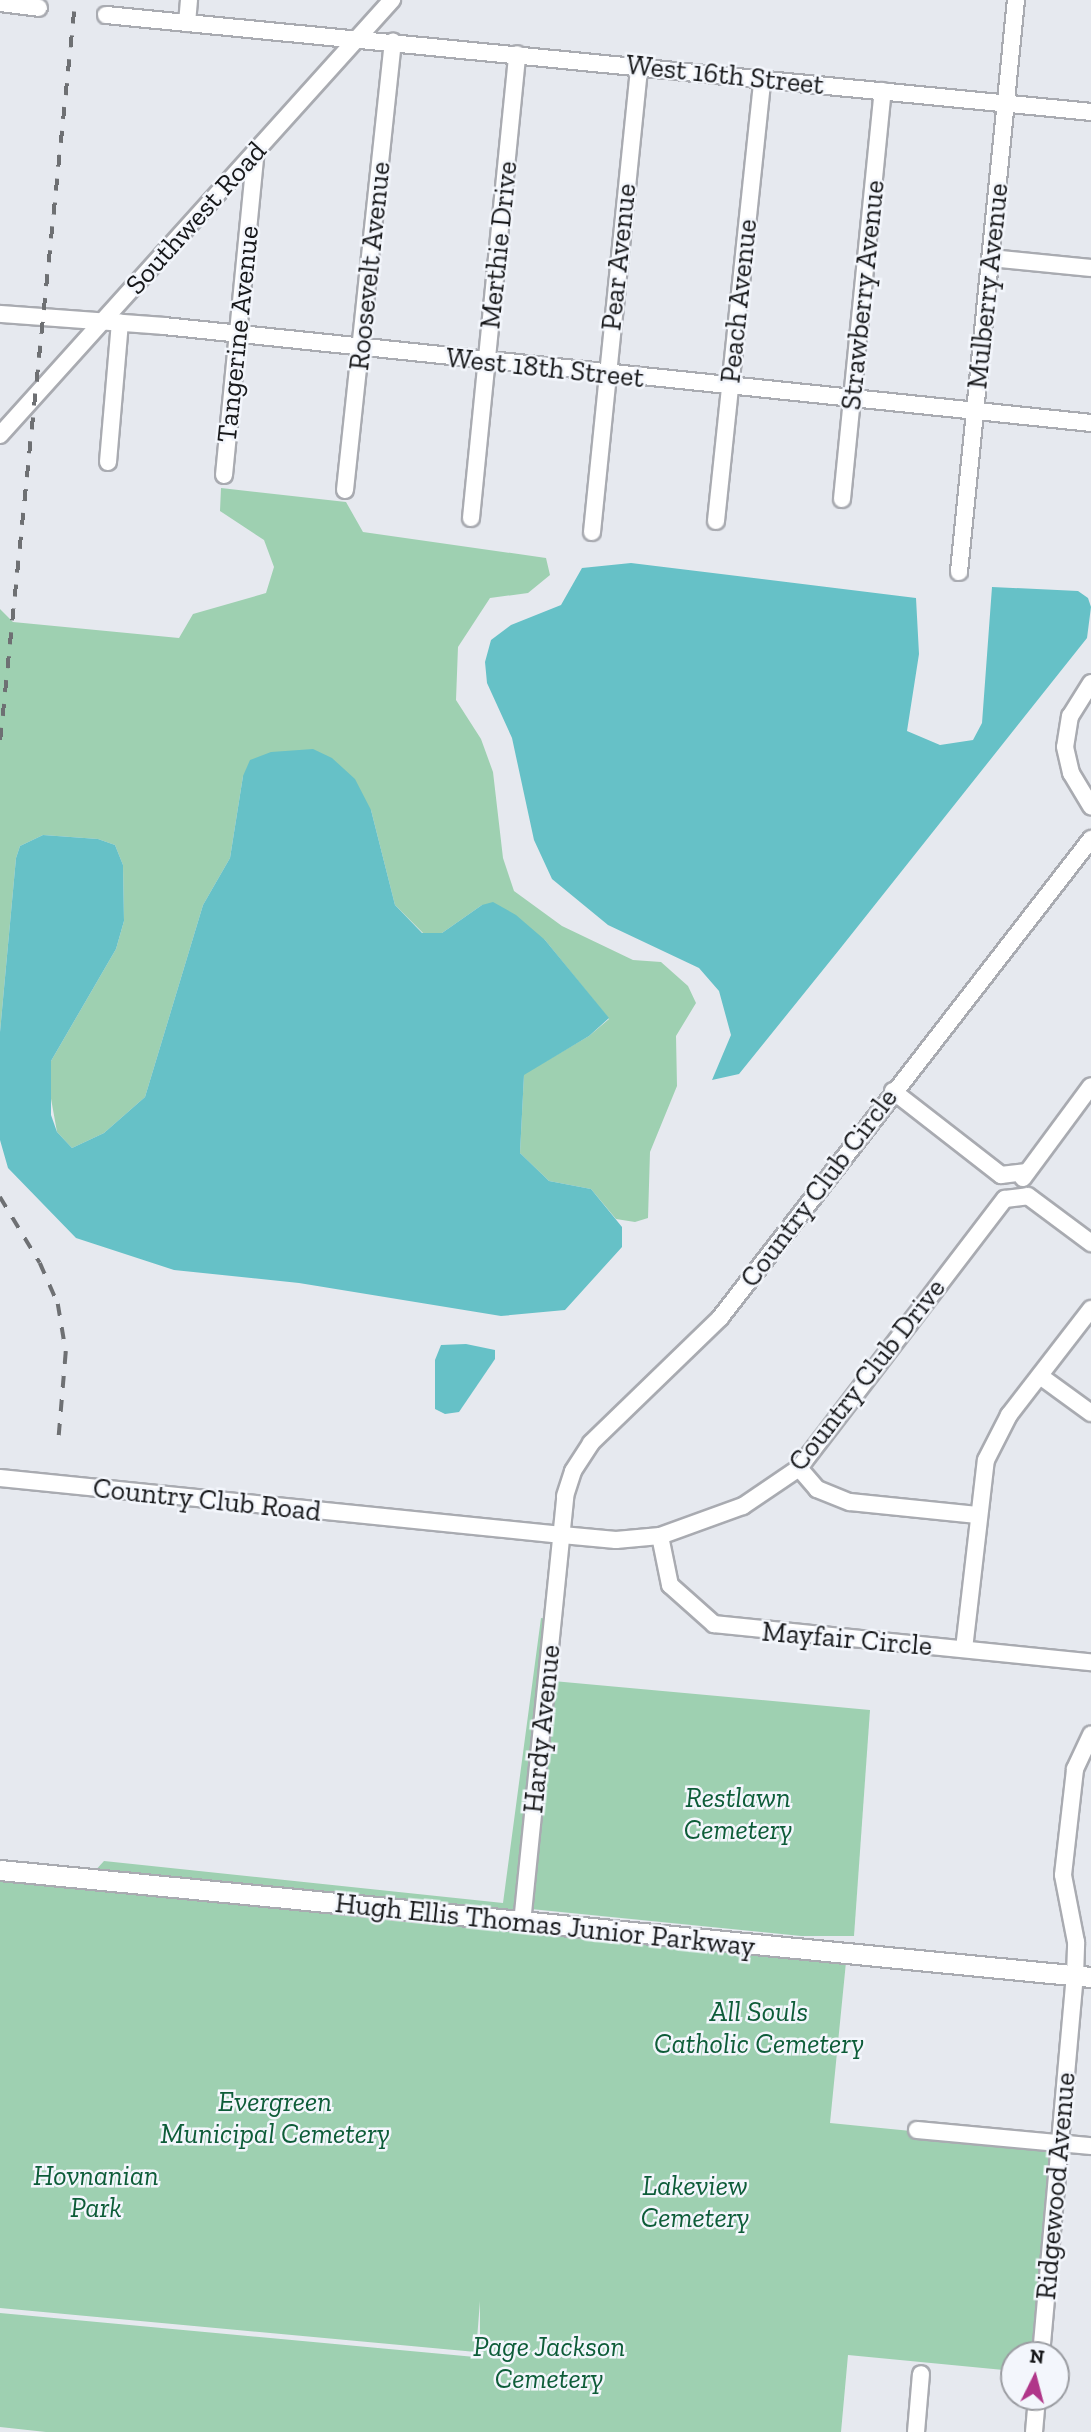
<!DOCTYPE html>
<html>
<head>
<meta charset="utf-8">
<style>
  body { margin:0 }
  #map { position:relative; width:1091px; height:2432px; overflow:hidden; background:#e6e9ef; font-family:"Zilla Slab",serif }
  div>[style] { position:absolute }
  .green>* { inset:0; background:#9ed0b1 }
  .water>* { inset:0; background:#66c1c7 }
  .roads { filter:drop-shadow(2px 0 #a9abb1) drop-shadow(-2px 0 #a9abb1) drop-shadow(0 2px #a9abb1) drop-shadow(0 -2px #a9abb1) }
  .minor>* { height:16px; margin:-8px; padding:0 8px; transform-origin:8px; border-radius:8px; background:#fff }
  .major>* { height:19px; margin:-9.5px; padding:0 9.5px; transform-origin:9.5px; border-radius:9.5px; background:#fff }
  .rail>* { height:3.5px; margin-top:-1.75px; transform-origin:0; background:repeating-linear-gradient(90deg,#6e7073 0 12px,transparent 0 24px) }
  span { translate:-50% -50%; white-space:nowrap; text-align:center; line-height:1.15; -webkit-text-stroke:5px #f3f6fc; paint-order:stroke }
  .street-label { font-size:28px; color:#17181a }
  .park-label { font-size:28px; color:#0d5c38; font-style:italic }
  .north { position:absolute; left:1000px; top:2341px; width:70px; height:70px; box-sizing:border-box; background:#f3f6fc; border:2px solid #9b9da2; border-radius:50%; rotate:6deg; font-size:19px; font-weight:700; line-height:28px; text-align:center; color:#17181a }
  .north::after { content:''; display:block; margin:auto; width:24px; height:32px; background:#b03689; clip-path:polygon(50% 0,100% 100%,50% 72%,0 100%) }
</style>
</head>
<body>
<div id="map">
  <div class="green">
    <i style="clip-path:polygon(221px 488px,346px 502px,363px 532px,546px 558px,550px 575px,528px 593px,490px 598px,458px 647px,456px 700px,481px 739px,493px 772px,503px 858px,514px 891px,562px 926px,633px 960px,661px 962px,688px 986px,696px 1003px,676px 1036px,677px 1086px,650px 1152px,648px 1218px,635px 1222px,616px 1219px,591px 1189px,549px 1181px,520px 1153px,524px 1074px,589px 1036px,609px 1019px,545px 940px,482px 905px,442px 933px,423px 933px,395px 905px,371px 810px,243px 776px,230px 858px,203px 905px,145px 1097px,104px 1133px,72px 1148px,57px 1132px,48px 1082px,51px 1061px,116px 949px,124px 921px,123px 865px,115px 845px,98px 839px,43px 835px,20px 846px,16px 858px,0 1032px,0 609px,13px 622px,179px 638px,193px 614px,266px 593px,274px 567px,264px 540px,220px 511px)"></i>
    <i style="clip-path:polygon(541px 1618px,548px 1619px,515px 1916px,93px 1873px,104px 1861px,503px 1903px)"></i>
    <i style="clip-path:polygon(553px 1681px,870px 1710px,854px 1936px,801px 1936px,531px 1909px)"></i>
    <i style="clip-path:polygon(0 1879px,522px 1923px,521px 1933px,846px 1962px,830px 2123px,911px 2131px,912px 2136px,1054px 2148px,1035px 2355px,1014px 2355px,1014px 2371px,848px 2355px,841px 2432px,46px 2432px,0 2427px,0 2313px,475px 2357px,480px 2352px,480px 2301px,476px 2352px,0 2308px)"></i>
  </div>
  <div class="water">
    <i style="clip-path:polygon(631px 563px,916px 598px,919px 654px,907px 731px,940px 745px,973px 740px,982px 723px,992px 587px,1078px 591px,1088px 598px,1091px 607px,1087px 638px,839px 950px,739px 1074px,712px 1080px,731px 1035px,719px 991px,699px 968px,608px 925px,552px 879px,534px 840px,512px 738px,487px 683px,485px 662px,491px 640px,511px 625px,561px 605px,582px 568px)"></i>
    <i style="clip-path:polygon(313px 749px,332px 758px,355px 779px,371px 810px,395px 905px,422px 933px,442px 933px,482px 905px,493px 902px,516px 915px,545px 940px,609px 1018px,589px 1036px,524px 1075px,520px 1153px,549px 1181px,591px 1189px,622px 1227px,622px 1247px,565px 1310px,501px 1316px,299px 1283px,174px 1270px,76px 1238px,8px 1168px,0 1140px,0 1032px,16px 858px,20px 846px,43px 835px,98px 839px,115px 845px,123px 865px,124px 921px,116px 949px,51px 1061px,51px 1115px,57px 1132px,72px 1148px,104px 1133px,145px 1097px,203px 905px,230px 858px,243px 776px,250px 760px,271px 752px)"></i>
    <i style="clip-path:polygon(466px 1344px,495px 1350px,495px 1359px,459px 1412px,445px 1414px,435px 1409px,435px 1360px,441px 1345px)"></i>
  </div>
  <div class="roads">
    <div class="minor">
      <i style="left:0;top:3px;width:39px;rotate:7deg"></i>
      <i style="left:106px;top:15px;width:990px;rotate:5.62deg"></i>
      <i style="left:187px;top:23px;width:23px;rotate:-85deg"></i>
      <i style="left:991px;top:258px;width:100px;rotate:5.7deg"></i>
      <i style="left:0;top:314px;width:164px;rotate:4.2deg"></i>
      <i style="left:164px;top:326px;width:932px;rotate:5.97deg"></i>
      <i style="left:0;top:435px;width:586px;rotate:-47.98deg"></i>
      <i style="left:108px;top:462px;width:140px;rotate:-85.1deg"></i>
      <i style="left:224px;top:475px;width:326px;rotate:-84.4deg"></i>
      <i style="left:345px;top:490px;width:451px;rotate:-83.9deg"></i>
      <i style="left:842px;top:499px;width:410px;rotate:-84.3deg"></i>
      <i style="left:471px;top:518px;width:466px;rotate:-84.3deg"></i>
      <i style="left:716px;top:521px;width:443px;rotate:-84deg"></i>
      <i style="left:592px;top:532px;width:467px;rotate:-84.2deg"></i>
      <i style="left:959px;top:572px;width:575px;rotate:-84.31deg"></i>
      <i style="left:1091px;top:683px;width:39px;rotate:122deg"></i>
      <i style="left:1070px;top:716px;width:31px;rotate:99deg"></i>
      <i style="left:1065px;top:747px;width:27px;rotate:77deg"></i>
      <i style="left:1071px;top:773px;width:39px;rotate:59deg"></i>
      <i style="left:893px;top:1091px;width:137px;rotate:37.9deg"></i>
      <i style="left:1001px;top:1175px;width:24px;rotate:-7deg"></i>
      <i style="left:1023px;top:1178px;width:114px;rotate:-53.5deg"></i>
      <i style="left:1040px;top:1376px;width:63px;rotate:36deg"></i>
      <i style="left:799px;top:1468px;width:28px;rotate:49deg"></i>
      <i style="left:817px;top:1489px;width:35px;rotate:22deg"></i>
      <i style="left:850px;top:1502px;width:128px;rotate:5.8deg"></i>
      <i style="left:0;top:1478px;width:565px;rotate:5.79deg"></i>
      <i style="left:562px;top:1535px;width:54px;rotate:5.3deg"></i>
      <i style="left:616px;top:1540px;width:44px;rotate:-5.2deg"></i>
      <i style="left:660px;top:1536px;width:88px;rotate:-19.9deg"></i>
      <i style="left:743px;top:1506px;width:68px;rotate:-34.2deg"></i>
      <i style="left:799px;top:1468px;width:339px;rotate:-52.6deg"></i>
      <i style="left:1005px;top:1199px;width:23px;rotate:-7deg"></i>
      <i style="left:1028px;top:1196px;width:79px;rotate:36.7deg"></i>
      <i style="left:660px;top:1536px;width:50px;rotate:78.5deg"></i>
      <i style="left:670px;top:1585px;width:59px;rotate:41.6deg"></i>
      <i style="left:714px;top:1624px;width:379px;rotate:5.8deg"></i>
      <i style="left:964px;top:1649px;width:190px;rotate:-83.4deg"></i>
      <i style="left:986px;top:1460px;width:51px;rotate:-62.9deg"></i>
      <i style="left:1009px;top:1415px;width:134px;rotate:-52.3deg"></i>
      <i style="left:522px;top:1923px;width:429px;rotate:-84.2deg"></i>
      <i style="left:565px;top:1496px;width:26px;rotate:-72deg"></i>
      <i style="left:573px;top:1471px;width:33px;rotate:-57deg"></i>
      <i style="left:591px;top:1443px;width:180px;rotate:-44.1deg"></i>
      <i style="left:720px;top:1318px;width:606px;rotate:-52.24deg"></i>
      <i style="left:917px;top:2130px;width:175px;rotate:5.3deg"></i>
      <i style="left:1041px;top:2355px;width:381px;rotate:-84.9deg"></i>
      <i style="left:1075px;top:1976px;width:34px;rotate:-88deg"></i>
      <i style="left:1076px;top:1942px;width:68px;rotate:-101deg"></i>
      <i style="left:1063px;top:1875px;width:107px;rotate:-83.5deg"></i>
      <i style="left:1075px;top:1769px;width:38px;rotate:-65deg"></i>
      <i style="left:916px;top:2432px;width:58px;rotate:-85.1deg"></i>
      <i style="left:1034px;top:2432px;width:35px;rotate:-85deg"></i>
    </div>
    <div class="major">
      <i style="left:0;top:1870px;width:1096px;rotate:5.6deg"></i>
    </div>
  </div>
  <div class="rail">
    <i style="left:0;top:740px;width:744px;rotate:-84.21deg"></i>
    <i style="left:0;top:1197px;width:77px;rotate:58.8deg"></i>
    <i style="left:40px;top:1263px;width:45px;rotate:66.3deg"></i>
    <i style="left:58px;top:1304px;width:49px;rotate:80.5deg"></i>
    <i style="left:66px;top:1352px;width:84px;rotate:94.8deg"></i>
  </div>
  <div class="street-label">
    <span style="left:725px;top:75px;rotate:6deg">West 16th Street</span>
    <span style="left:196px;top:218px;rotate:-48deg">Southwest Road</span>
    <span style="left:499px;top:245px;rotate:-84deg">Merthie Drive</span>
    <span style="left:619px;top:257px;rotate:-84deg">Pear Avenue</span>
    <span style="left:370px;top:266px;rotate:-84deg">Roosevelt Avenue</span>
    <span style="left:988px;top:286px;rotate:-84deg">Mulberry Avenue</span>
    <span style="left:863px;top:295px;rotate:-84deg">Strawberry Avenue</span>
    <span style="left:739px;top:301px;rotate:-84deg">Peach Avenue</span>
    <span style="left:238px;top:334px;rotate:-84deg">Tangerine Avenue</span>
    <span style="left:545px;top:368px;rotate:6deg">West 18th Street</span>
    <span style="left:819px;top:1188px;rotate:-53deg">Country Club Circle</span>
    <span style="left:867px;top:1375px;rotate:-52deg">Country Club Drive</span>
    <span style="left:207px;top:1500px;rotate:6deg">Country Club Road</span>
    <span style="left:847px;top:1639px;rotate:5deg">Mayfair Circle</span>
    <span style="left:542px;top:1729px;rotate:-84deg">Hardy Avenue</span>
    <span style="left:545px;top:1925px;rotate:6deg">Hugh Ellis Thomas Junior Parkway</span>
    <span style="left:1056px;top:2186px;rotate:-85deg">Ridgewood Avenue</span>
  </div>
  <div class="park-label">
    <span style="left:738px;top:1814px">Restlawn<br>Cemetery</span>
    <span style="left:759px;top:2028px">All Souls<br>Catholic Cemetery</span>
    <span style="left:275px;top:2118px">Evergreen<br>Municipal Cemetery</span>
    <span style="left:96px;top:2192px">Hovnanian<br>Park</span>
    <span style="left:695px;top:2202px">Lakeview<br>Cemetery</span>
    <span style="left:549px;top:2363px">Page Jackson<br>Cemetery</span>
  </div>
  <div class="north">N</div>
</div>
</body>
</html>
